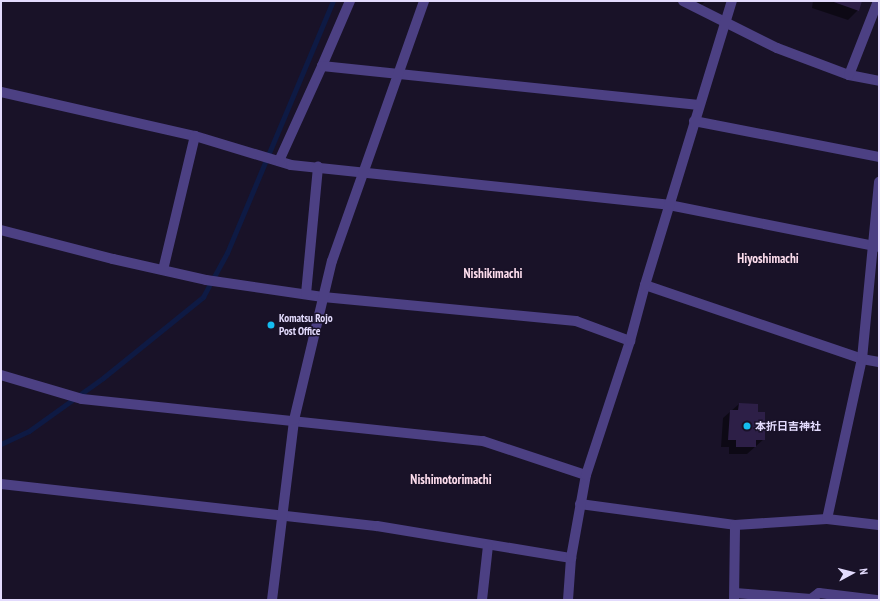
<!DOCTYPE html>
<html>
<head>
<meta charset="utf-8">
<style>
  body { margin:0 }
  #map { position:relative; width:880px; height:601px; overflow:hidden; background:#191228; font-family:"PT Sans Narrow","Noto Sans JP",sans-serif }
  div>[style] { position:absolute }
  .shadow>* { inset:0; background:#0007 }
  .stream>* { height:4.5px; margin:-2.25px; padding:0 2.25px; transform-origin:2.25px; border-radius:2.25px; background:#0e1a44 }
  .building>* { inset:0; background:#2d1f47 }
  .minor>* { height:10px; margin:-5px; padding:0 5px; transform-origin:5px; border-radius:5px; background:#4c4083 }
  .tertiary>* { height:10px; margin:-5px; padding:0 5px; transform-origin:5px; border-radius:5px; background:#4c4083 }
  .dots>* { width:11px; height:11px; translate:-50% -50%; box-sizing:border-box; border:2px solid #191228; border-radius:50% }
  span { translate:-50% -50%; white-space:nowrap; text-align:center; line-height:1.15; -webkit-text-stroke:3px #191228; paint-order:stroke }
  .poi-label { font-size:11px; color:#e3dbfd; font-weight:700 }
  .left { translate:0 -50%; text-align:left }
  .quarter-label { font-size:13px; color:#fddded; font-weight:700 }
  .frame { position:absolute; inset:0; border:2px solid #e3dbfd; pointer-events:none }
  .north { position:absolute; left:832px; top:553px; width:40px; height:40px; -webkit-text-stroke:3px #191228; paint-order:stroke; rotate:83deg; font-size:11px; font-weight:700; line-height:16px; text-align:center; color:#e3dbfd }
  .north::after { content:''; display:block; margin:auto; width:14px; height:18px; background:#e3dbfd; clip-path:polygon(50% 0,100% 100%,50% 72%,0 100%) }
</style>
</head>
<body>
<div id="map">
  <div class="shadow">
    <i style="clip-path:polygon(689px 1px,706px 1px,700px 6px)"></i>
    <i style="clip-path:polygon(813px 1px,861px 1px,858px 10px,848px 20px,812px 8px)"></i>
    <i style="clip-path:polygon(739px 404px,757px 413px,764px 439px,747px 454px,729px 454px,729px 447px,721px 447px,723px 418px)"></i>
  </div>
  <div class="stream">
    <i style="left:1px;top:444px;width:31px;rotate:-25deg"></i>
    <i style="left:29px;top:431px;width:91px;rotate:-35.6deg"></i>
    <i style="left:103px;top:378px;width:129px;rotate:-39deg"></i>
    <i style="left:203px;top:297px;width:50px;rotate:-61.4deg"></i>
    <i style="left:227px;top:253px;width:273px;rotate:-67.2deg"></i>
  </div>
  <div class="building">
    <i style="clip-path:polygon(831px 1px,862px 1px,859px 11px)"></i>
    <i style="clip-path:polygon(739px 403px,758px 404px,758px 412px,765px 412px,765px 440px,756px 440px,756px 447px,736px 447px,736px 440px,728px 440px,730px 410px,738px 410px)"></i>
  </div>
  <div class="minor">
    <i style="left:683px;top:1px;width:105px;rotate:26.6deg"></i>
    <i style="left:777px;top:48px;width:77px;rotate:20.6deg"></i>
    <i style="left:849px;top:75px;width:31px;rotate:11deg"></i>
    <i style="left:322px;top:66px;width:71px;rotate:-66.7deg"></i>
    <i style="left:849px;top:75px;width:79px;rotate:-68.6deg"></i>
    <i style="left:1px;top:92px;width:199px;rotate:12.8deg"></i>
    <i style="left:195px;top:136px;width:100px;rotate:16.8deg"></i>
    <i style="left:291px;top:165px;width:380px;rotate:6deg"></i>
    <i style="left:669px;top:205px;width:214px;rotate:11.3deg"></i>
    <i style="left:694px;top:121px;width:188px;rotate:11deg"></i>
    <i style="left:279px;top:161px;width:104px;rotate:-65.6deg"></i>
    <i style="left:322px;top:66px;width:379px;rotate:5.9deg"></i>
    <i style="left:1px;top:230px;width:116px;rotate:14.5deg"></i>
    <i style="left:113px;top:259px;width:95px;rotate:12.7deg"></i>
    <i style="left:206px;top:280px;width:118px;rotate:8.3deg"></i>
    <i style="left:323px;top:297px;width:254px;rotate:5.4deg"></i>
    <i style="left:576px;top:321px;width:58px;rotate:20.3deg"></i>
    <i style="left:163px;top:270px;width:138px;rotate:-76.6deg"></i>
    <i style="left:645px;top:285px;width:229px;rotate:18.8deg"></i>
    <i style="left:862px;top:359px;width:17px;rotate:10deg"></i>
    <i style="left:306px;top:294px;width:128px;rotate:-84.6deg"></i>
    <i style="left:1px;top:375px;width:84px;rotate:16.5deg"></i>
    <i style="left:82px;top:399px;width:403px;rotate:6deg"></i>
    <i style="left:483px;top:441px;width:108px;rotate:18.3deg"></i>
    <i style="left:1px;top:484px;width:378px;rotate:6.4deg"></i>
    <i style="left:377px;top:526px;width:197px;rotate:9.4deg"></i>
    <i style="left:580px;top:504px;width:156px;rotate:7.7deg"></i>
    <i style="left:735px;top:525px;width:92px;rotate:-3.7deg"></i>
    <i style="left:827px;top:519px;width:52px;rotate:6.6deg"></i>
    <i style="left:827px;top:519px;width:164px;rotate:-77.7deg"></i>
    <i style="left:862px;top:359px;width:178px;rotate:-84.5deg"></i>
    <i style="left:735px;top:593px;width:76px;rotate:4.5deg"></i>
    <i style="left:811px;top:599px;width:10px;rotate:-37deg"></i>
    <i style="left:819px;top:593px;width:58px;rotate:6.9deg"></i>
    <i style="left:482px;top:600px;width:54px;rotate:-83.7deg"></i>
    <i style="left:734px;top:600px;width:75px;rotate:-89.2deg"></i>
  </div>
  <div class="tertiary">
    <i style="left:272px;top:600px;width:181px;rotate:-83deg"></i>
    <i style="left:294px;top:420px;width:163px;rotate:-76.6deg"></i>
    <i style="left:332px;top:261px;width:276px;rotate:-70.5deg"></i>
    <i style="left:568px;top:600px;width:42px;rotate:-85.9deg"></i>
    <i style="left:571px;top:558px;width:84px;rotate:-79.8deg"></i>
    <i style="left:586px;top:475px;width:141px;rotate:-71.8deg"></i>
    <i style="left:630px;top:341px;width:58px;rotate:-75deg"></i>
    <i style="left:645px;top:285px;width:297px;rotate:-73deg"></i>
  </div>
  <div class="dots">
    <i style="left:271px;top:325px;background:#14bcf0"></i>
    <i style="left:747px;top:426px;background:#14bcf0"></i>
  </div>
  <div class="poi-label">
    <span class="left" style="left:279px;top:325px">Komatsu Rojo<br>Post Office</span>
    <span class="left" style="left:755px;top:426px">本折日吉神社</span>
  </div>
  <div class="quarter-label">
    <span style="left:768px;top:259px">Hiyoshimachi</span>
    <span style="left:493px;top:274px">Nishikimachi</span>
    <span style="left:451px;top:480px">Nishimotorimachi</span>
  </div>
  <div class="frame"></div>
  <div class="north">N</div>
</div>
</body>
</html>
